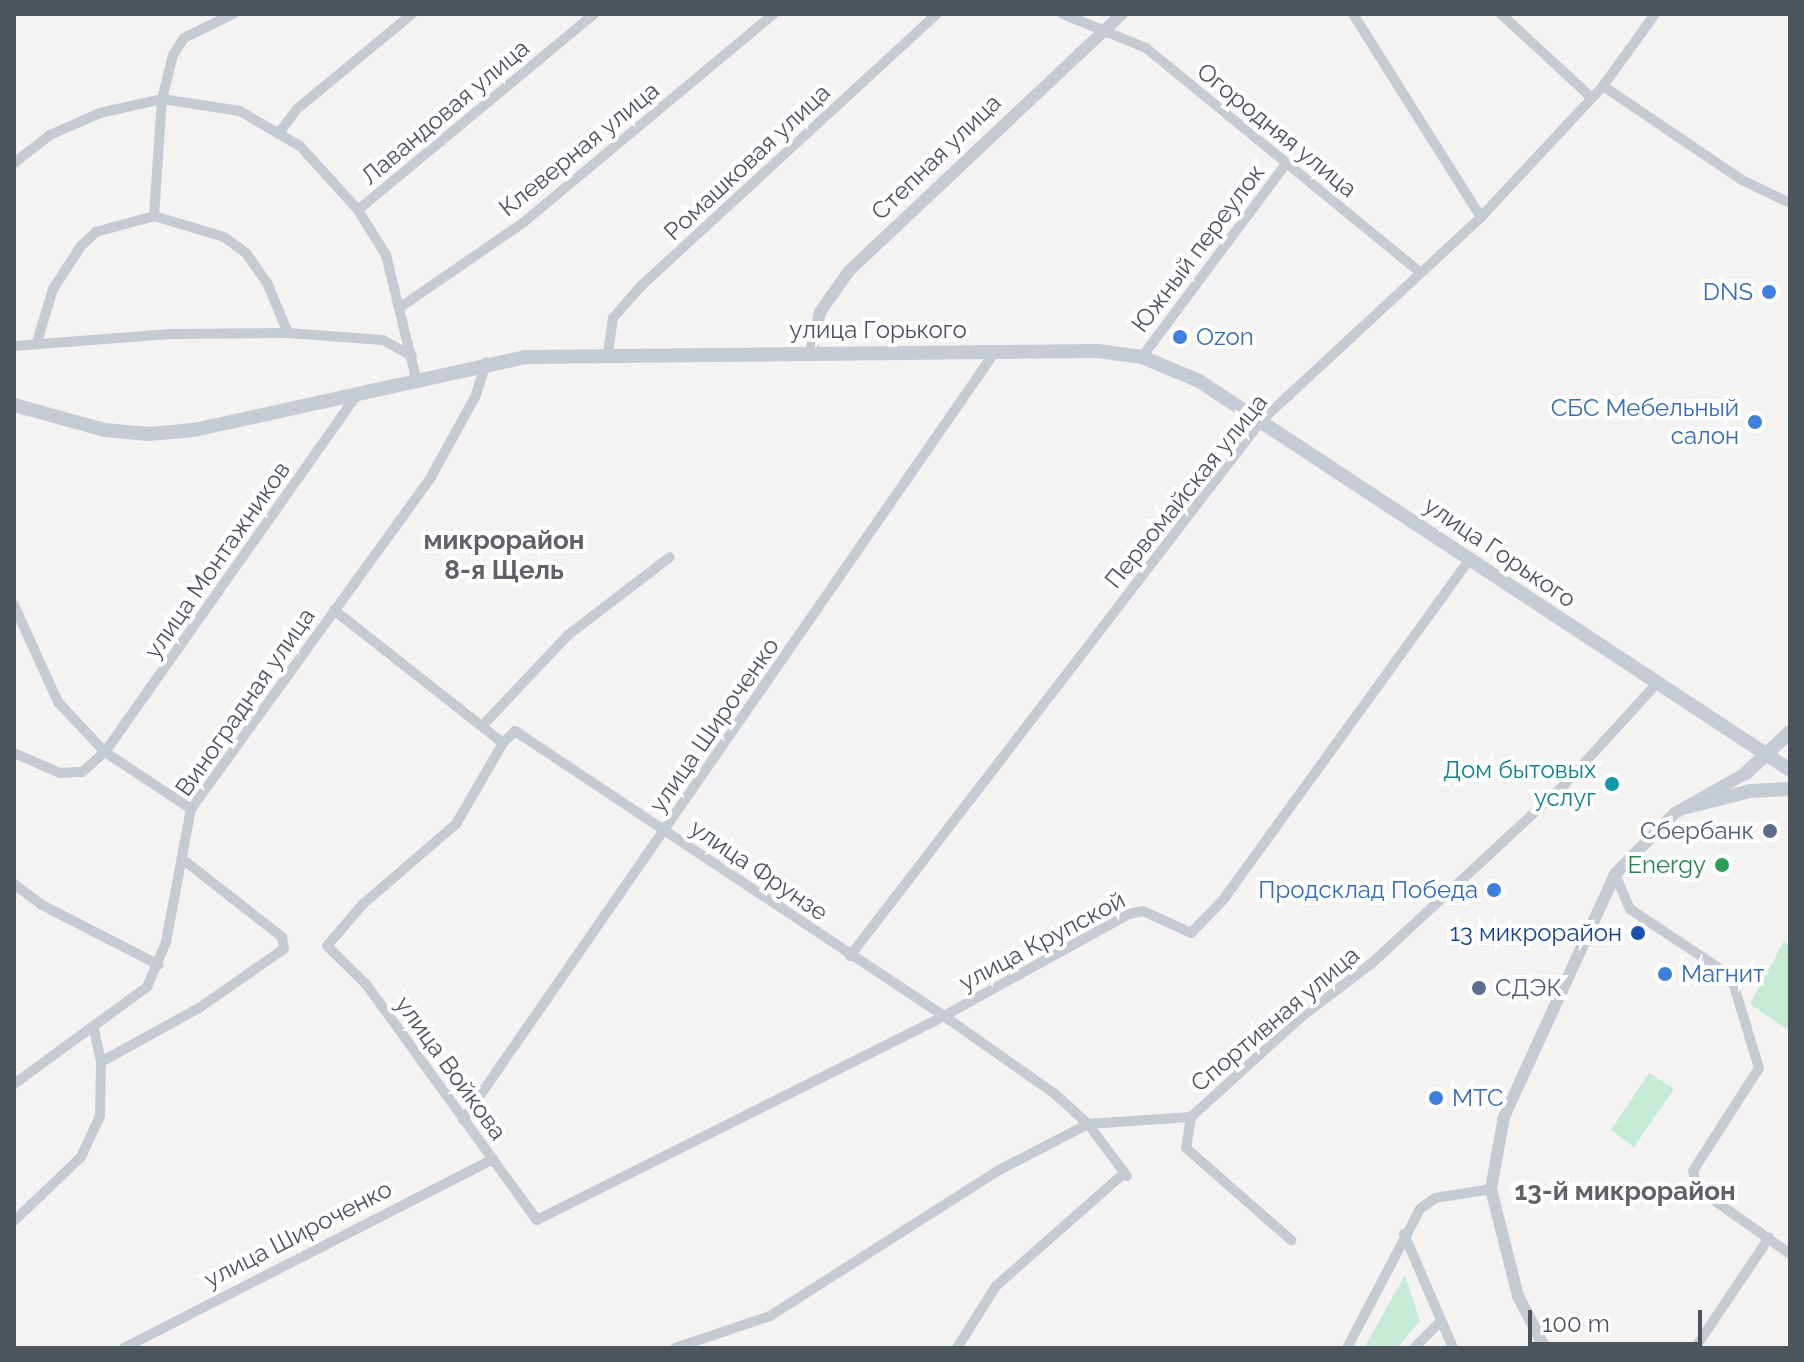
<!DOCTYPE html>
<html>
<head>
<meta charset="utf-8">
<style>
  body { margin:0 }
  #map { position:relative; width:1804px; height:1362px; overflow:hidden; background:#f4f3f2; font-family:Raleway,sans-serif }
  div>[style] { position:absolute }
  .green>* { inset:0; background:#c6ecd8 }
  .minor>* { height:10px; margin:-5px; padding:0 5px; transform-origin:5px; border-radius:5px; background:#c5cbd2 }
  .tertiary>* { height:12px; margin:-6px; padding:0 6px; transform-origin:6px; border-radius:6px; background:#c5cbd2 }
  .secondary>* { height:14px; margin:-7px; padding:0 7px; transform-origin:7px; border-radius:7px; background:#c5ccd6 }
  .dots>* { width:22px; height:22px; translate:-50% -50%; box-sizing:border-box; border:4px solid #fff; border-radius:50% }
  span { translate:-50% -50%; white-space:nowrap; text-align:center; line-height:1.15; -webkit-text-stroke:8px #fff; paint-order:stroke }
  .street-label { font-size:24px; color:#4c545e }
  .shop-label { font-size:24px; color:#366cbe }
  .right { translate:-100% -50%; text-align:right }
  .left { translate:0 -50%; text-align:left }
  .culture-label { font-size:24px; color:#0d838f }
  .service-label { font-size:24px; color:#4e5e75 }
  .leisure-label { font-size:24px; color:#27864d }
  .transit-label { font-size:24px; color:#164399 }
  .neighbourhood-label { font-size:26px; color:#5f6266; font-weight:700 }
  .frame { position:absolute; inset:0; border:16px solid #4c545e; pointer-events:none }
  .scale { position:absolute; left:1528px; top:1310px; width:174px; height:36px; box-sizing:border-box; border:4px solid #4c545e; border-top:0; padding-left:10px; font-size:24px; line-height:28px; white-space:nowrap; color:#4c545e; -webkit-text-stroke:6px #fff; paint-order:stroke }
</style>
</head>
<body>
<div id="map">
  <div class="green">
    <i style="clip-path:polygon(1784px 941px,1790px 947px,1790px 1031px,1750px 1004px)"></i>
    <i style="clip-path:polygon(1649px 1073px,1674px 1089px,1634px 1147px,1611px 1130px)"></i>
    <i style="clip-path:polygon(1405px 1275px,1420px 1321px,1397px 1348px,1364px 1348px)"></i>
  </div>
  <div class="minor">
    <i style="left:1063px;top:14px;width:90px;rotate:22.3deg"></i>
    <i style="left:1146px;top:48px;width:354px;rotate:39.3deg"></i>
    <i style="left:1353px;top:14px;width:240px;rotate:57.8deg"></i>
    <i style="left:1501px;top:14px;width:122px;rotate:42.7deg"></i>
    <i style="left:1603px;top:86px;width:168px;rotate:34.1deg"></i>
    <i style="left:1742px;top:180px;width:53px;rotate:25.6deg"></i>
    <i style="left:278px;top:134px;width:31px;rotate:-53deg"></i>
    <i style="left:297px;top:109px;width:149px;rotate:-39.6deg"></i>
    <i style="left:14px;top:163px;width:46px;rotate:-37.9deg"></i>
    <i style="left:50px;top:135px;width:55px;rotate:-23.7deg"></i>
    <i style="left:100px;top:113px;width:64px;rotate:-12.7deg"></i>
    <i style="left:162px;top:99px;width:79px;rotate:8.7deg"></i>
    <i style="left:240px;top:111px;width:69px;rotate:30.3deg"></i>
    <i style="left:300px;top:146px;width:86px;rotate:47.8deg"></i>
    <i style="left:358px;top:210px;width:53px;rotate:58.1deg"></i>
    <i style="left:386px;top:255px;width:127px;rotate:76.3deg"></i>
    <i style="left:358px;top:210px;width:307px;rotate:-39.7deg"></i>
    <i style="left:154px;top:216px;width:117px;rotate:-86.1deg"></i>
    <i style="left:162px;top:99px;width:45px;rotate:-76deg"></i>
    <i style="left:173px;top:55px;width:20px;rotate:-57deg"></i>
    <i style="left:184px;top:38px;width:55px;rotate:-26.1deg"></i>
    <i style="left:402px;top:306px;width:148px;rotate:-34.5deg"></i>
    <i style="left:524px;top:222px;width:325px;rotate:-39.8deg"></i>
    <i style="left:37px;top:342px;width:55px;rotate:-73.2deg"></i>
    <i style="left:53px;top:289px;width:51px;rotate:-56.9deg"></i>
    <i style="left:81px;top:246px;width:21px;rotate:-43deg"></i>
    <i style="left:96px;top:232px;width:60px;rotate:-15.4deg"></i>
    <i style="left:154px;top:216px;width:73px;rotate:16.7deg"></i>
    <i style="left:224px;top:237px;width:27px;rotate:36deg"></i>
    <i style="left:246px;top:253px;width:39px;rotate:55deg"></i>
    <i style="left:268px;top:285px;width:52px;rotate:67.4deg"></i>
    <i style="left:14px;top:346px;width:157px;rotate:-4.4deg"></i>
    <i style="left:171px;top:334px;width:117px;rotate:-0.5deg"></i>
    <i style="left:288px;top:333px;width:95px;rotate:4.2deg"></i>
    <i style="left:383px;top:340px;width:33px;rotate:29deg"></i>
    <i style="left:608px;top:353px;width:35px;rotate:-82deg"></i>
    <i style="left:613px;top:318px;width:43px;rotate:-48.8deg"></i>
    <i style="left:641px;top:286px;width:402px;rotate:-42.6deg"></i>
    <i style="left:1142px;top:357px;width:241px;rotate:-53.3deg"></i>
    <i style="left:14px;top:605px;width:107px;rotate:65.6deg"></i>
    <i style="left:58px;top:702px;width:69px;rotate:46.8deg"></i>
    <i style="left:105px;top:752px;width:103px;rotate:33.5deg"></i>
    <i style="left:334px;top:610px;width:215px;rotate:38.2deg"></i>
    <i style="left:483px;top:725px;width:124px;rotate:-46.6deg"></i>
    <i style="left:568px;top:635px;width:128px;rotate:-37.4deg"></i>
    <i style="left:14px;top:753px;width:50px;rotate:23.5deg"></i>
    <i style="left:60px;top:773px;width:22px;rotate:-3deg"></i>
    <i style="left:82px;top:772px;width:30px;rotate:-41deg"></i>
    <i style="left:105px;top:752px;width:441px;rotate:-54.8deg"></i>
    <i style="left:1615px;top:874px;width:38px;rotate:67deg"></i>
    <i style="left:1630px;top:909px;width:121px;rotate:33.6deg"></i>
    <i style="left:1731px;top:976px;width:96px;rotate:73.1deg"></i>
    <i style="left:1759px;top:1068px;width:122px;rotate:122.7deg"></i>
    <i style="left:1693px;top:1171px;width:19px;rotate:74deg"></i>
    <i style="left:1698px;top:1189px;width:113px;rotate:35.2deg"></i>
    <i style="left:14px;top:884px;width:35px;rotate:37deg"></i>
    <i style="left:42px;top:905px;width:131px;rotate:27.1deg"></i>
    <i style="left:850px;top:956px;width:675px;rotate:-52.47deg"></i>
    <i style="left:1261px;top:421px;width:300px;rotate:-42.8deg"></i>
    <i style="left:1481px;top:217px;width:179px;rotate:-47deg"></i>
    <i style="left:1603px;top:86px;width:89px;rotate:-54.2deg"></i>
    <i style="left:101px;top:1062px;width:112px;rotate:-28.9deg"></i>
    <i style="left:199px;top:1008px;width:103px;rotate:-34.8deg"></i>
    <i style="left:284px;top:949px;width:12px;rotate:-99deg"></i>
    <i style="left:282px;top:937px;width:127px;rotate:-142deg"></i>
    <i style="left:14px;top:1084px;width:165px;rotate:-36.1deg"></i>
    <i style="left:147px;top:987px;width:49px;rotate:-67.1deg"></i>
    <i style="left:166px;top:942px;width:135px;rotate:-79.4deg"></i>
    <i style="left:191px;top:809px;width:410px;rotate:-54.1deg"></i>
    <i style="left:431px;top:477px;width:94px;rotate:-61.2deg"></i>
    <i style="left:476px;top:395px;width:34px;rotate:-73deg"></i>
    <i style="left:1191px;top:1117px;width:31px;rotate:99deg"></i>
    <i style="left:1186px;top:1148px;width:140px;rotate:41.2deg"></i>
    <i style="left:463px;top:1120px;width:934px;rotate:-55.29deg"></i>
    <i style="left:1127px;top:1176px;width:65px;rotate:-126.9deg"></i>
    <i style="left:1088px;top:1124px;width:45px;rotate:-137.7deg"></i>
    <i style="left:1055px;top:1094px;width:136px;rotate:-144.9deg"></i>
    <i style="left:944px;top:1016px;width:515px;rotate:-146.4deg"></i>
    <i style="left:515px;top:731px;width:17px;rotate:135deg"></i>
    <i style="left:503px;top:743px;width:94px;rotate:120.1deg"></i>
    <i style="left:456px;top:824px;width:123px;rotate:139.3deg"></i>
    <i style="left:363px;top:904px;width:55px;rotate:130.6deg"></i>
    <i style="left:327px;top:946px;width:54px;rotate:44.3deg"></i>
    <i style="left:366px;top:984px;width:291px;rotate:54.1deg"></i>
    <i style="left:537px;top:1220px;width:455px;rotate:-26.6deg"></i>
    <i style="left:944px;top:1016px;width:211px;rotate:-28.9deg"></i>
    <i style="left:1129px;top:914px;width:14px;rotate:-12deg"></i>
    <i style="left:1143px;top:911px;width:53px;rotate:24.6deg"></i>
    <i style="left:1191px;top:933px;width:46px;rotate:-45.9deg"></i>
    <i style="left:1223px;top:900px;width:422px;rotate:-54.1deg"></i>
    <i style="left:14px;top:1221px;width:93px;rotate:-43.7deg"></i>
    <i style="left:81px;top:1157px;width:45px;rotate:-65.1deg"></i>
    <i style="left:100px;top:1116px;width:54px;rotate:-88.9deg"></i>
    <i style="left:101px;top:1062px;width:34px;rotate:-102deg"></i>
    <i style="left:1404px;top:1234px;width:124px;rotate:66.7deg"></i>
    <i style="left:124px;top:1348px;width:415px;rotate:-27.1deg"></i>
    <i style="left:675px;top:1348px;width:100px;rotate:-18.6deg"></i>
    <i style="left:770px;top:1316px;width:274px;rotate:-32.5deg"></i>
    <i style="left:1001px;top:1169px;width:98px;rotate:-27.3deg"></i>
    <i style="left:1088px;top:1124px;width:103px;rotate:-3.9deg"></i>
    <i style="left:1191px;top:1117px;width:147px;rotate:-42.2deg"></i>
    <i style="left:1300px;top:1018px;width:91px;rotate:-37.4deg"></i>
    <i style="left:1372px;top:963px;width:263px;rotate:-42.8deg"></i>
    <i style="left:1565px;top:784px;width:138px;rotate:-47.6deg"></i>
    <i style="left:957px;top:1348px;width:73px;rotate:-57.8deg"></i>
    <i style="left:996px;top:1286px;width:171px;rotate:-41.4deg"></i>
    <i style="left:1347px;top:1348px;width:157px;rotate:-62.3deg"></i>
    <i style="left:1420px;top:1209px;width:19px;rotate:-36deg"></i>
    <i style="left:1435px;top:1198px;width:57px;rotate:-9.1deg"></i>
    <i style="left:1414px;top:1348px;width:38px;rotate:-45deg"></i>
    <i style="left:1695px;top:1348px;width:133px;rotate:-56.1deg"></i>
  </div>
  <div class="tertiary">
    <i style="left:811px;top:353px;width:42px;rotate:-77.6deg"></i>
    <i style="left:820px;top:312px;width:50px;rotate:-54.7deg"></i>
    <i style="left:849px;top:271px;width:375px;rotate:-43.3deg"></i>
    <i style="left:1545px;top:1348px;width:59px;rotate:-117.4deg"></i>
    <i style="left:1518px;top:1296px;width:110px;rotate:-104.2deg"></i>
    <i style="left:1491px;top:1189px;width:73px;rotate:-79.8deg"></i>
    <i style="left:1504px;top:1117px;width:267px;rotate:-65.4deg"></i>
    <i style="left:1615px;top:874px;width:86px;rotate:-45.5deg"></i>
    <i style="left:1675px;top:813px;width:81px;rotate:-29.4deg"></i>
  </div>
  <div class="secondary">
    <i style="left:14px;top:405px;width:94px;rotate:15.4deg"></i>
    <i style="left:105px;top:430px;width:44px;rotate:5.2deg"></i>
    <i style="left:149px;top:434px;width:45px;rotate:-5.1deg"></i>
    <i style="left:194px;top:430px;width:339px;rotate:-12.4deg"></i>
    <i style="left:525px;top:357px;width:573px;rotate:-0.6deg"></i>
    <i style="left:1098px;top:351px;width:44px;rotate:7.8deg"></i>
    <i style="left:1142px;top:357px;width:62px;rotate:22.8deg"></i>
    <i style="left:1199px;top:381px;width:708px;rotate:33.35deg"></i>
    <i style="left:1746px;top:773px;width:60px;rotate:-43deg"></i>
    <i style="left:1687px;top:807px;width:65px;rotate:-14.3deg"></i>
    <i style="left:1750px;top:791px;width:40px;rotate:-2.9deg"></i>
  </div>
  <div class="dots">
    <i style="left:1769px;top:292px;background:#3f7fe0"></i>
    <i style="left:1180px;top:337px;background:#3f7fe0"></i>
    <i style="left:1755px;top:422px;background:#3f7fe0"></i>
    <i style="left:1612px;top:784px;background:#0f9aa8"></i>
    <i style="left:1770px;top:831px;background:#5c6f8a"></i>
    <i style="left:1722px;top:865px;background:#2e9e5b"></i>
    <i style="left:1494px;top:890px;background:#3f7fe0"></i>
    <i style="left:1638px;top:933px;background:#1a4fb4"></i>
    <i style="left:1665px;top:974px;background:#3f7fe0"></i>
    <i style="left:1479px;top:988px;background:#5c6f8a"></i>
    <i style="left:1436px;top:1098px;background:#3f7fe0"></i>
  </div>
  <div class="street-label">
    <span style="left:445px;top:112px;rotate:-40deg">Лавандовая улица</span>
    <span style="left:1277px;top:130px;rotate:39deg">Огородняя улица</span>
    <span style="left:579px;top:149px;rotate:-39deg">Клеверная улица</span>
    <span style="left:936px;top:157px;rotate:-44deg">Степная улица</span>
    <span style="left:747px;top:162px;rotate:-43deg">Ромашковая улица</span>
    <span style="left:1198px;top:248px;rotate:-53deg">Южный переулок</span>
    <span style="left:878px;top:330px">улица Горького</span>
    <span style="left:1186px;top:491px;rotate:-51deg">Первомайская улица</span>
    <span style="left:1500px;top:552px;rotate:34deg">улица Горького</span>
    <span style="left:217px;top:560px;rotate:-55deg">улица Монтажников</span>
    <span style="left:245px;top:702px;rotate:-55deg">Виноградная улица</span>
    <span style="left:714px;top:725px;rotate:-55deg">улица Широченко</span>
    <span style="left:759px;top:870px;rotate:34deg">улица Фрунзе</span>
    <span style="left:1042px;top:941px;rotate:-28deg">улица Крупской</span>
    <span style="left:1275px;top:1019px;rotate:-40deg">Спортивная улица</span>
    <span style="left:451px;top:1068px;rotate:54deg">улица Войкова</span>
    <span style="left:298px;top:1234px;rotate:-27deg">улица Широченко</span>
  </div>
  <div class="shop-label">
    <span class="right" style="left:1753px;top:292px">DNS</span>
    <span class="left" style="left:1196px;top:337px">Ozon</span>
    <span class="right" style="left:1739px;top:422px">СБС Мебельный<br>салон</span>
    <span class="right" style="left:1478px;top:890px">Продсклад Победа</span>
    <span class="left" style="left:1681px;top:974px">Магнит</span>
    <span class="left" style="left:1452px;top:1098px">МТС</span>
  </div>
  <div class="culture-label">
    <span class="right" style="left:1596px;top:784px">Дом бытовых<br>услуг</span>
  </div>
  <div class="service-label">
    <span class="right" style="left:1754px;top:831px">Сбербанк</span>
    <span class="left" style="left:1495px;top:988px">СДЭК</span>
  </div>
  <div class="leisure-label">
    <span class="right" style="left:1706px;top:865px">Energy</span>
  </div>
  <div class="transit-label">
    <span class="right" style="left:1622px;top:933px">13 микрорайон</span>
  </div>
  <div class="neighbourhood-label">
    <span style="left:504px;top:556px">микрорайон<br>8-я Щель</span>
    <span style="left:1625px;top:1192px">13-й микрорайон</span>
  </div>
  <div class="frame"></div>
  <div class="scale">100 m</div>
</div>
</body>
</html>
